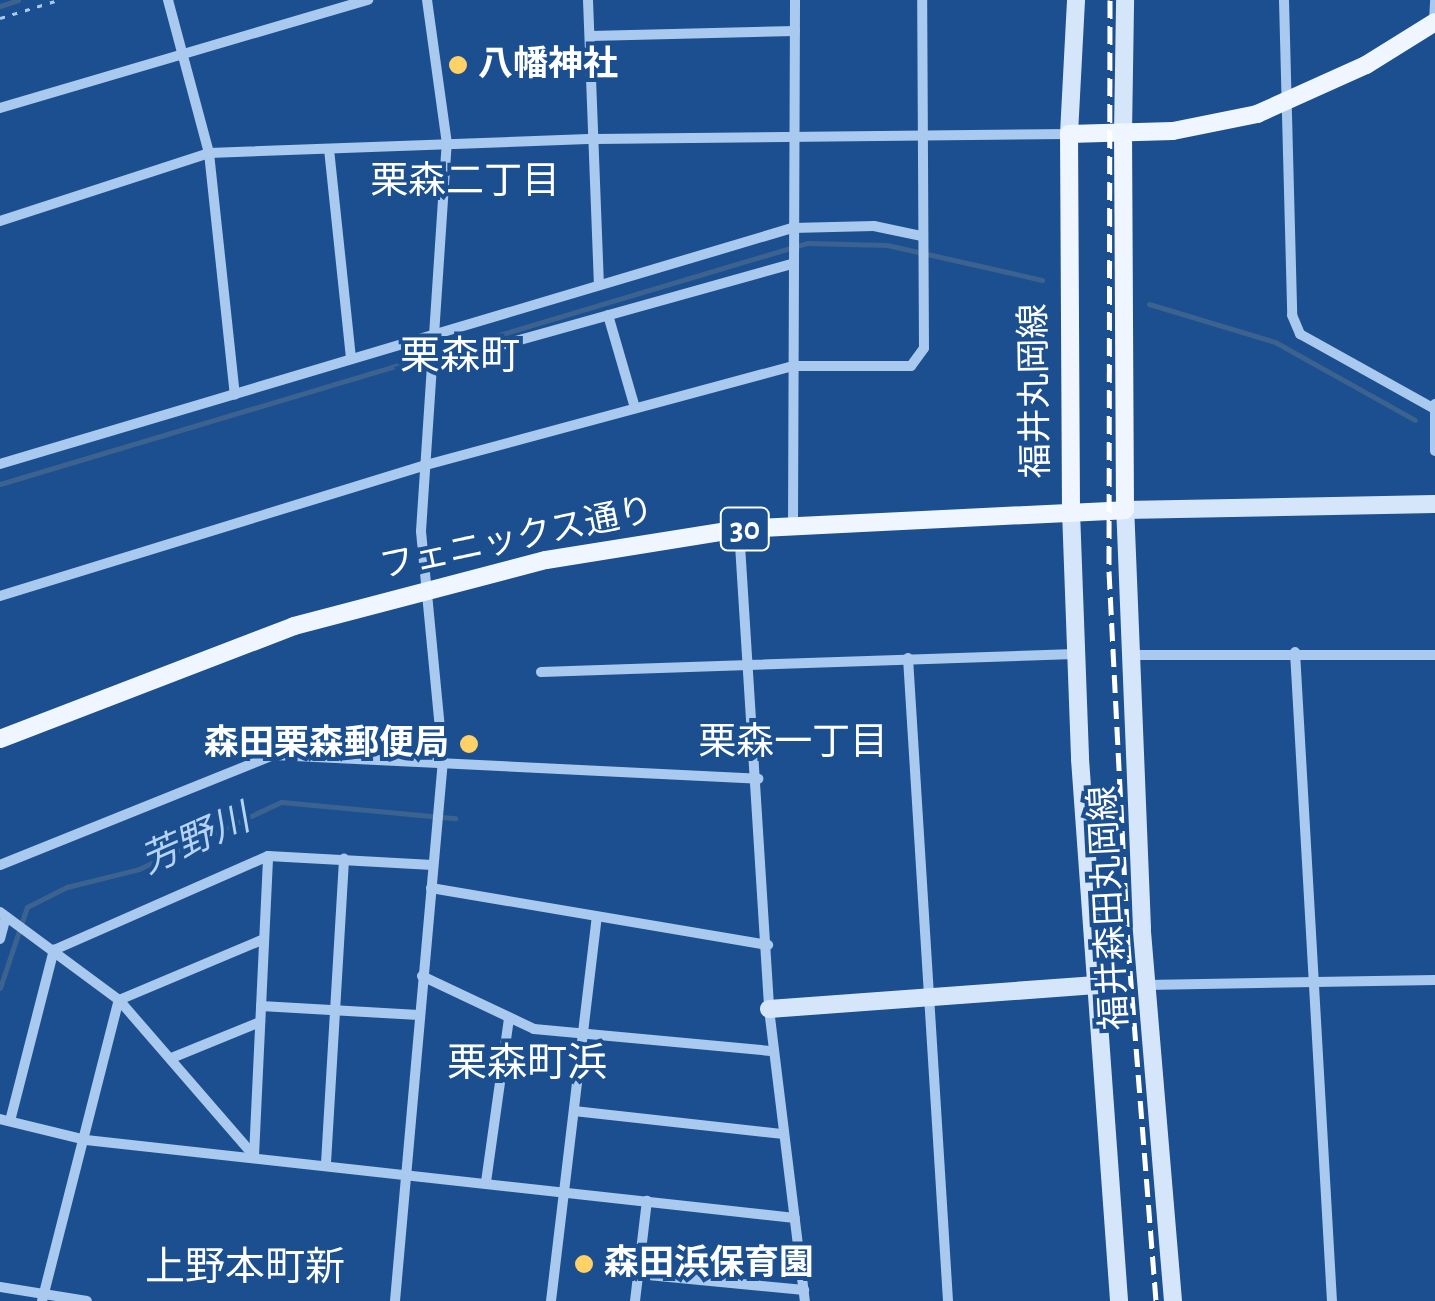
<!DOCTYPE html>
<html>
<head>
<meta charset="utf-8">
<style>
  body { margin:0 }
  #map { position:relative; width:1435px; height:1301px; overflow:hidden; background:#1b4f8f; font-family:"Alegreya Sans","Noto Sans JP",sans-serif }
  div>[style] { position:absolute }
  .stream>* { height:5px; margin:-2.5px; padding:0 2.5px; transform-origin:2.5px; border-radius:2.5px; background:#3c6290 }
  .path>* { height:2.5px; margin-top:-1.25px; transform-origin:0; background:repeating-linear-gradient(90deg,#a9c9ee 0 5px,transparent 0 13px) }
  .street>* { height:10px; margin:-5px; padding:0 5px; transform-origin:5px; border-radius:5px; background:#a9c9ee }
  .secondary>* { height:18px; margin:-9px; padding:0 9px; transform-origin:9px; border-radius:9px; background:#d6e6fa }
  .primary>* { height:18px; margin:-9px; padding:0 9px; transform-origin:9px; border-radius:9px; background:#f0f6ff }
  .rail>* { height:5px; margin-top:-2.5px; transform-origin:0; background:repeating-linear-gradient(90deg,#fff 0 18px,transparent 0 26px) }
  .dots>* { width:28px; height:28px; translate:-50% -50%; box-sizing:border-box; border:5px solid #1b4f8f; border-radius:50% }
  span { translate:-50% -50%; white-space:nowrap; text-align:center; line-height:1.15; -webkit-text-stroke:8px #1b4f8f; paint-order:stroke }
  .shield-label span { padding:2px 8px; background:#1b4f8f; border:2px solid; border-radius:8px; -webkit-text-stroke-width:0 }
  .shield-label { font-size:32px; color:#fff; font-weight:700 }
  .poi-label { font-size:35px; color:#fff; font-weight:700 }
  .left { translate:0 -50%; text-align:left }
  .right { translate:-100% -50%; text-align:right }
  .street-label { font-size:35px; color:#fff }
  .neighbourhood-label { font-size:38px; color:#fff }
  .water-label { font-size:38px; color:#b5d3f5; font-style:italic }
  .quarter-label { font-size:40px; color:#fff }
</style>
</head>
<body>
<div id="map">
  <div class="stream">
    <i style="left:0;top:6px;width:19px;rotate:-18deg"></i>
    <i style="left:1149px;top:304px;width:132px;rotate:16.8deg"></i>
    <i style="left:1275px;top:342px;width:160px;rotate:29.1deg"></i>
    <i style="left:0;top:484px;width:842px;rotate:-16.63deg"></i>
    <i style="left:807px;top:243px;width:80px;rotate:1.4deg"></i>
    <i style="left:887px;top:245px;width:159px;rotate:12.7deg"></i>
    <i style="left:0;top:988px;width:85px;rotate:-71.6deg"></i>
    <i style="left:27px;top:907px;width:45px;rotate:-26.6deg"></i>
    <i style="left:67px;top:887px;width:74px;rotate:-14deg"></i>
    <i style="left:139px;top:869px;width:157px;rotate:-25.3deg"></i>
    <i style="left:281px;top:802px;width:175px;rotate:5.3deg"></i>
  </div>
  <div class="path">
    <i style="left:0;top:18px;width:61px;rotate:-17.2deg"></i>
  </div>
  <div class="street">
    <i style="left:168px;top:0;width:158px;rotate:75deg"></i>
    <i style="left:209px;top:153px;width:243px;rotate:83.9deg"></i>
    <i style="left:588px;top:0;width:284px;rotate:87.8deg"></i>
    <i style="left:1284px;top:0;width:315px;rotate:88.5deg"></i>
    <i style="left:1292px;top:315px;width:21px;rotate:67deg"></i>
    <i style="left:1300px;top:334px;width:152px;rotate:29.1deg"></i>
    <i style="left:1434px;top:22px;width:22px;rotate:-87deg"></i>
    <i style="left:590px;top:36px;width:205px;rotate:-1.4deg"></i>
    <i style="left:0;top:108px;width:384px;rotate:-16.4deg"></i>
    <i style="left:329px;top:149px;width:211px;rotate:84deg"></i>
    <i style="left:0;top:221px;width:220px;rotate:-18deg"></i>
    <i style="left:209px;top:153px;width:386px;rotate:-2.1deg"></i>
    <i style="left:595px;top:139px;width:474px;rotate:-0.6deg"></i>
    <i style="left:608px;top:315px;width:97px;rotate:73.8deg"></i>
    <i style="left:430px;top:365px;width:375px;rotate:-15.6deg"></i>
    <i style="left:1435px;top:404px;width:47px;rotate:90deg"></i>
    <i style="left:0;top:464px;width:826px;rotate:-16.59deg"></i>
    <i style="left:792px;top:228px;width:82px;rotate:-1.4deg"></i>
    <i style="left:874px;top:226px;width:49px;rotate:11.8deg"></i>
    <i style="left:793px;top:525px;width:525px;rotate:-89.78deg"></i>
    <i style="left:739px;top:529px;width:481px;rotate:86.4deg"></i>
    <i style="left:769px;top:1009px;width:294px;rotate:83deg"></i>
    <i style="left:0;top:596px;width:446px;rotate:-17.1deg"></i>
    <i style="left:426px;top:465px;width:380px;rotate:-15.1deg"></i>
    <i style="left:793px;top:366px;width:118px"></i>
    <i style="left:911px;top:366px;width:22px;rotate:-54deg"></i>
    <i style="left:924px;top:348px;width:348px;rotate:-90.3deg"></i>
    <i style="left:1295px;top:652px;width:650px;rotate:86.74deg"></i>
    <i style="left:1130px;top:655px;width:305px"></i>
    <i style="left:908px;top:658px;width:644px;rotate:86.44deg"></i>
    <i style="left:541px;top:672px;width:534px;rotate:-1.93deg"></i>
    <i style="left:0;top:865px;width:295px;rotate:-21.9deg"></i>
    <i style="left:274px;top:755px;width:485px;rotate:2.8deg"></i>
    <i style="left:431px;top:888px;width:342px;rotate:9.6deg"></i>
    <i style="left:0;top:912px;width:148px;rotate:36.5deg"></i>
    <i style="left:119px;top:1000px;width:206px;rotate:49.1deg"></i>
    <i style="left:0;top:939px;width:23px;rotate:-75deg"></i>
    <i style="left:54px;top:950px;width:234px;rotate:-23.7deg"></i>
    <i style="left:268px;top:856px;width:165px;rotate:3.1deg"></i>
    <i style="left:422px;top:976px;width:124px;rotate:25.3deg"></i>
    <i style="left:534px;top:1029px;width:240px;rotate:5.3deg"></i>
    <i style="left:1146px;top:985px;width:289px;rotate:-1deg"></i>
    <i style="left:119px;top:1000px;width:157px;rotate:-22.8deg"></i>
    <i style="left:261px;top:1006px;width:158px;rotate:3.3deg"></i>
    <i style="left:174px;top:1057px;width:93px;rotate:-22.1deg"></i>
    <i style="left:574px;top:1111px;width:211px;rotate:6.3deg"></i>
    <i style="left:0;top:1119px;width:89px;rotate:13.7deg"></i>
    <i style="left:86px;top:1140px;width:713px;rotate:6.28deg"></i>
    <i style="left:10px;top:1121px;width:177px;rotate:-75.6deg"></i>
    <i style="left:254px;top:1156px;width:300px;rotate:-87.3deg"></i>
    <i style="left:326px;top:1163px;width:305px;rotate:-86.6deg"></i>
    <i style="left:486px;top:1182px;width:165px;rotate:-82deg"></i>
    <i style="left:638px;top:1274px;width:167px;rotate:5.5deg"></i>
    <i style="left:0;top:1287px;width:88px;rotate:9.1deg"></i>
    <i style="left:42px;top:1301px;width:311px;rotate:-75.7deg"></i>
    <i style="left:395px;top:1301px;width:543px;rotate:-84.93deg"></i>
    <i style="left:443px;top:760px;width:230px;rotate:-95.5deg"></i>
    <i style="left:421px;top:531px;width:388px;rotate:-86.2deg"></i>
    <i style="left:447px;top:144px;width:145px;rotate:-97.9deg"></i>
    <i style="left:551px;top:1301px;width:387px;rotate:-83.2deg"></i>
    <i style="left:635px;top:1301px;width:101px;rotate:-83.2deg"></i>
  </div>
  <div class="secondary">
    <i style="left:1123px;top:133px;width:133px;rotate:-89.1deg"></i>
    <i style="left:1069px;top:134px;width:134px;rotate:-87deg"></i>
    <i style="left:1071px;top:511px;width:248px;rotate:87.9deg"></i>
    <i style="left:1080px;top:759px;width:543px;rotate:85.88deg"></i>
    <i style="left:769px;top:1009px;width:328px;rotate:-4.2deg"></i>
    <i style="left:1173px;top:1301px;width:374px;rotate:-94.8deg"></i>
    <i style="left:1142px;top:928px;width:418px;rotate:-92.3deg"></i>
    <i style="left:1125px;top:510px;width:310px;rotate:-1.1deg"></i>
  </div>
  <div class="primary">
    <i style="left:1071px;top:511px;width:377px;rotate:-90.3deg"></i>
    <i style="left:1069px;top:134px;width:104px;rotate:-1.7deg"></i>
    <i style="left:1173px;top:131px;width:86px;rotate:-11.4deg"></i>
    <i style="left:1257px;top:114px;width:120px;rotate:-24.2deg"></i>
    <i style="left:1366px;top:65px;width:81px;rotate:-31.9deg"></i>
    <i style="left:0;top:739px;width:315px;rotate:-21deg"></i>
    <i style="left:294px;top:626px;width:260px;rotate:-14.7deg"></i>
    <i style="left:546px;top:560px;width:195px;rotate:-9.1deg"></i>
    <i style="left:739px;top:529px;width:386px;rotate:-2.8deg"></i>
    <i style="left:1125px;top:510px;width:377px;rotate:-90.3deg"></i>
  </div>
  <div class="rail">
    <i style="left:1110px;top:0;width:571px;rotate:90.1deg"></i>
    <i style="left:1109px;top:571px;width:374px;rotate:87.1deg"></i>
    <i style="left:1128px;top:945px;width:357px;rotate:85.5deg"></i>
  </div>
  <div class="dots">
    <i style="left:458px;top:65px;background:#ffd166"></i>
    <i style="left:469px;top:744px;background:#ffd166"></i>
    <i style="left:584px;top:1264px;background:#ffd166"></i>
  </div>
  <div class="shield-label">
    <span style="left:745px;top:529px">30</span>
  </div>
  <div class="poi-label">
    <span class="left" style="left:478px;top:65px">八幡神社</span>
    <span class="right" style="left:449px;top:744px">森田栗森郵便局</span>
    <span class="left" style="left:604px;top:1264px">森田浜保育園</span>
  </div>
  <div class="street-label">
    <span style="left:1036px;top:391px;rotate:-91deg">福井丸岡線</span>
    <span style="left:517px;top:539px;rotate:-12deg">フェニックス通り</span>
    <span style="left:1110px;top:908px;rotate:-93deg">福井森田丸岡線</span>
  </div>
  <div class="neighbourhood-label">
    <span style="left:465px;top:183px">栗森二丁目</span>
    <span style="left:793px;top:744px">栗森一丁目</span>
  </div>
  <div class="water-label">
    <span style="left:196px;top:841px;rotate:-24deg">芳野川</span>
  </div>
  <div class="quarter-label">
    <span style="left:460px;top:357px">栗森町</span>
    <span style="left:527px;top:1064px">栗森町浜</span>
    <span style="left:245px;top:1268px">上野本町新</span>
  </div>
</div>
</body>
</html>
